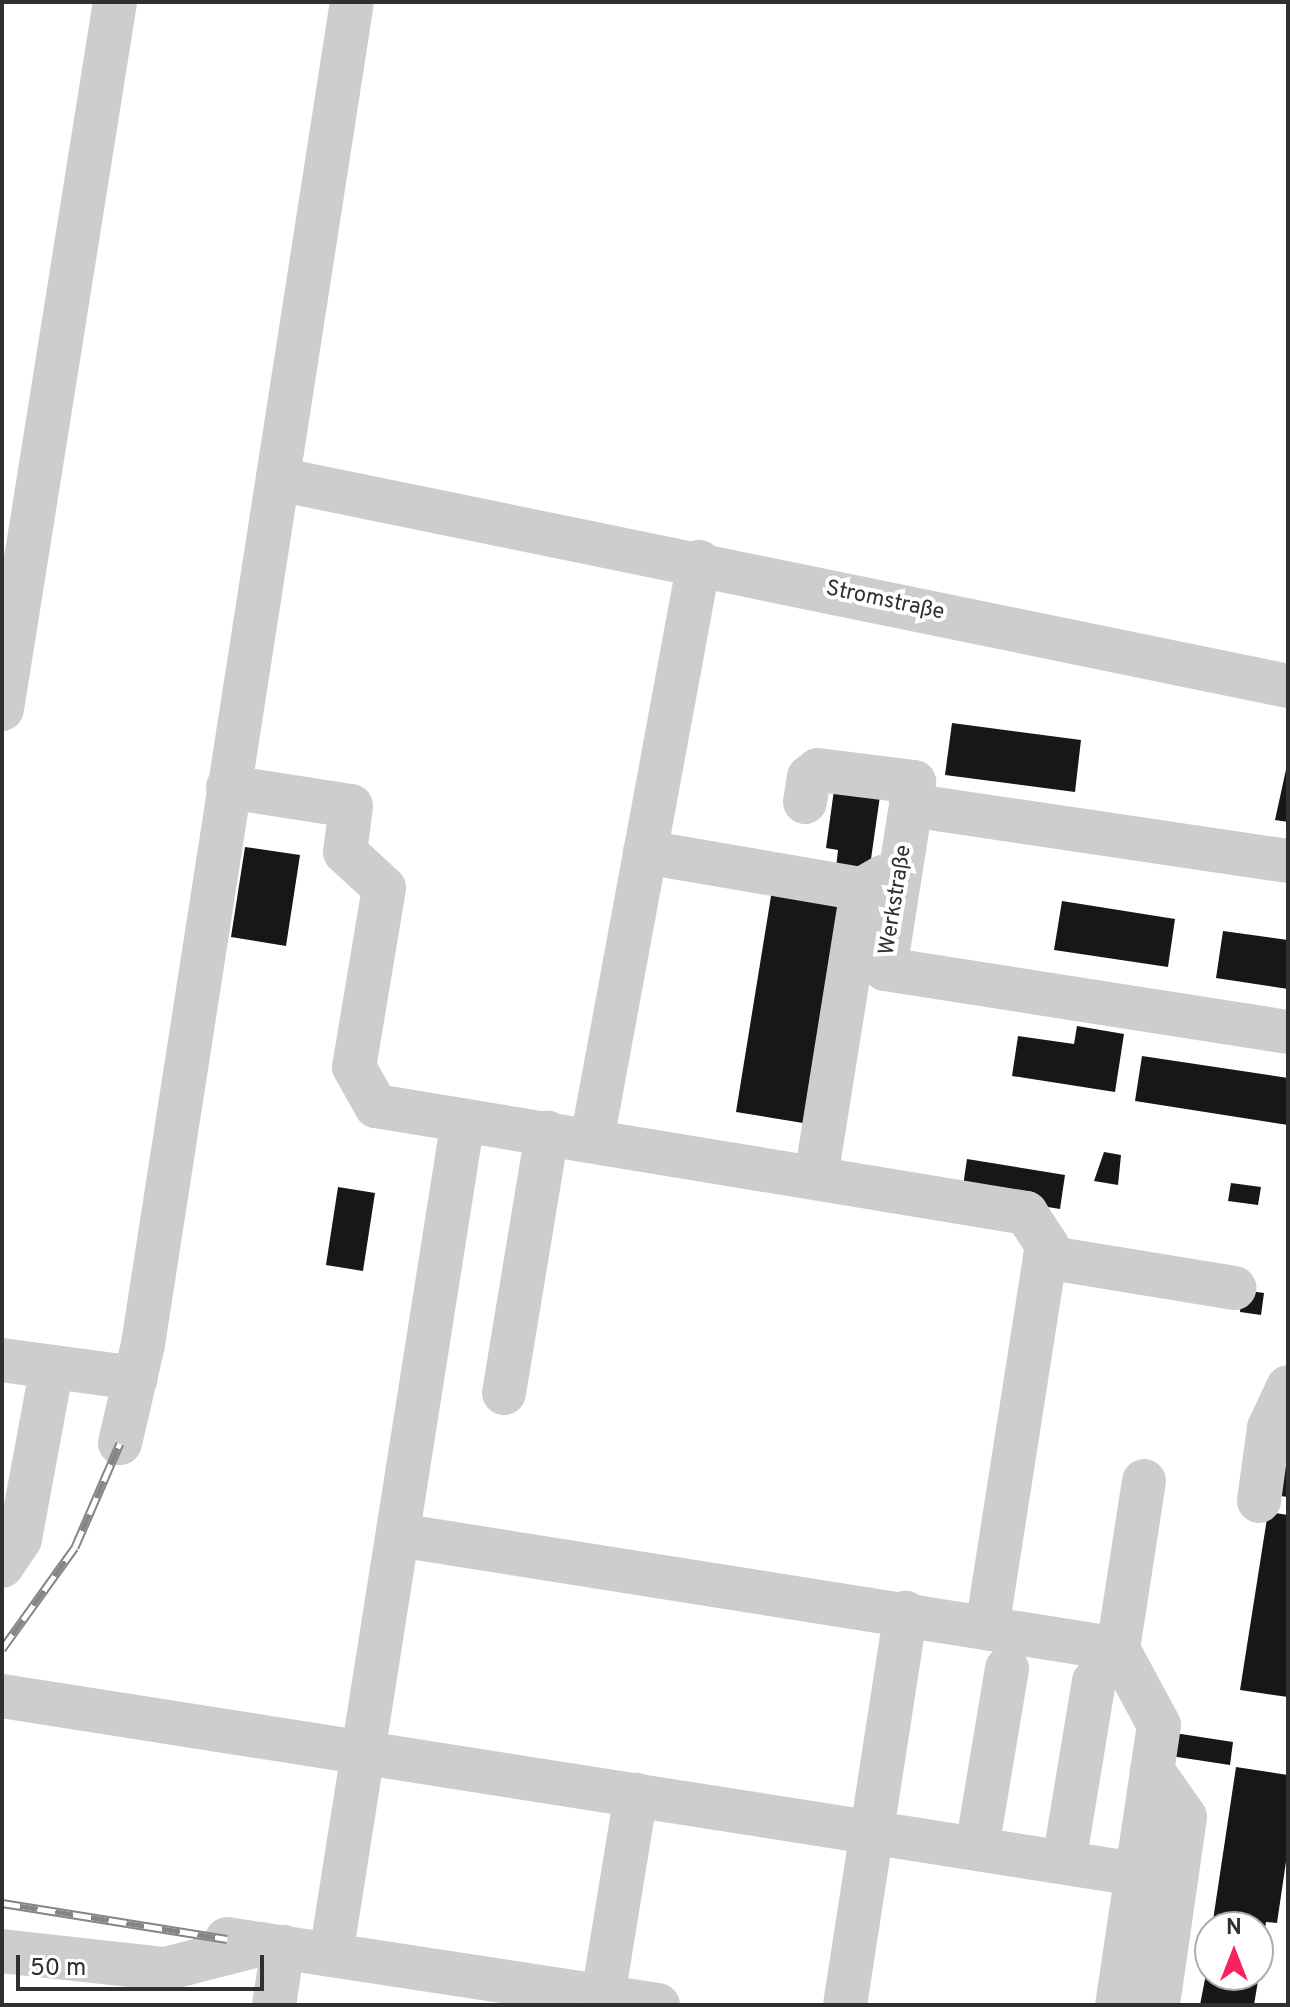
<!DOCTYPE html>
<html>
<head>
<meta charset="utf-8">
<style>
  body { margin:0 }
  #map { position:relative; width:1290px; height:2007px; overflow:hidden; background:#fff; font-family:Overpass,sans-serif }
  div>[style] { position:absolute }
  .building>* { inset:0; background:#171717 }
  .minor>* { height:44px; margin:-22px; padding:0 22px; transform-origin:22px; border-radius:22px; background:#cdcdcd }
  .rail>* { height:9px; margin-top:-4.5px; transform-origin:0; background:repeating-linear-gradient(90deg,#fff 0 18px,#858585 0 36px); box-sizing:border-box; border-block:2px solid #858585 }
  span { translate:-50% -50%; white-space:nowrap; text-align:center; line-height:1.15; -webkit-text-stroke:8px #fff; paint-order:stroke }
  .street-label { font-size:22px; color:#303030 }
  .frame { position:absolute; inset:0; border:4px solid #303030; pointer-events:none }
  .north { position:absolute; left:1194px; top:1911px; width:80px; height:80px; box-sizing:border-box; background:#fff; border:2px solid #acacac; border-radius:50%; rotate:0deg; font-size:22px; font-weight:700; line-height:32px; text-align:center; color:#303030 }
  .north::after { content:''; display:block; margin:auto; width:28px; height:36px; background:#f6235e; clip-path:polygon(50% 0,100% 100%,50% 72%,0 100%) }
  .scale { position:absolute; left:16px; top:1955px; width:248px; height:36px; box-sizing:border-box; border:4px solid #303030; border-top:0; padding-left:10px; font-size:24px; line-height:28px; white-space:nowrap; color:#303030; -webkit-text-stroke:6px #fff; paint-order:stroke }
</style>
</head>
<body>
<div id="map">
  <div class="building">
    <i style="clip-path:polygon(952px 723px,1081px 740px,1075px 792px,945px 775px)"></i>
    <i style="clip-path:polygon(1287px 765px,1288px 765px,1288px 822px,1275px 820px)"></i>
    <i style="clip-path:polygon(834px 790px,880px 796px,869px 873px,836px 868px,838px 850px,826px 848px)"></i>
    <i style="clip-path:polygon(245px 847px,300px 855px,286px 946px,231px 937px)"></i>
    <i style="clip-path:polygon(772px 890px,839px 901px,803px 1123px,736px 1112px)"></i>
    <i style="clip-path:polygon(1062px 901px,1175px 919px,1168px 967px,1054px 950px)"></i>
    <i style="clip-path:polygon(1223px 931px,1288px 940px,1288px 989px,1216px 978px)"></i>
    <i style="clip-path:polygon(1077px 1026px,1124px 1034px,1115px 1092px,1012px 1076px,1018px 1036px,1074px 1044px)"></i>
    <i style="clip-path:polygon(1142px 1056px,1288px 1078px,1288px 1125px,1135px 1101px)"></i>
    <i style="clip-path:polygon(1104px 1152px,1121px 1155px,1118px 1185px,1094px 1181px)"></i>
    <i style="clip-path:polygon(967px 1159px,1065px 1175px,1060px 1209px,962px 1193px)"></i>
    <i style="clip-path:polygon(1231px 1183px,1261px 1187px,1258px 1205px,1228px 1201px)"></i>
    <i style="clip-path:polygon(338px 1187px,375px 1193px,363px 1271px,326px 1265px)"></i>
    <i style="clip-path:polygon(1243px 1290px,1264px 1293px,1261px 1315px,1240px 1312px)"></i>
    <i style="clip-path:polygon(1288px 1443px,1288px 1497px,1273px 1495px)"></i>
    <i style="clip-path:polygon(1268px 1512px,1288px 1515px,1288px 1697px,1240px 1690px)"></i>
    <i style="clip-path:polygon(1168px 1732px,1233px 1742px,1230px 1765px,1164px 1755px)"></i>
    <i style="clip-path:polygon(1236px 1767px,1288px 1775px,1288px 1848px,1277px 1923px,1266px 1922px,1260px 1967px,1258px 1927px,1212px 1927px)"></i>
    <i style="clip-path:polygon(1210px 1953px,1210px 1975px,1259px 1975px,1254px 2005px,1200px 2005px)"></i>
  </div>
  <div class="minor">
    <i style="left:278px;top:479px;width:1031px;rotate:11.58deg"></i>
    <i style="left:2px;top:709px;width:716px;rotate:-80.92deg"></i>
    <i style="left:228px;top:787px;width:124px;rotate:8.8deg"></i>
    <i style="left:351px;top:806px;width:46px;rotate:97.4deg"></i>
    <i style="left:345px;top:852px;width:53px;rotate:42.7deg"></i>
    <i style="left:384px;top:888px;width:181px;rotate:99.5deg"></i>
    <i style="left:354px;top:1067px;width:45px;rotate:60.6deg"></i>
    <i style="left:376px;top:1106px;width:659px;rotate:9.35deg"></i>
    <i style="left:1026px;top:1213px;width:38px;rotate:57deg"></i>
    <i style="left:1047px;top:1245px;width:386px;rotate:98.9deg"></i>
    <i style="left:805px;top:802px;width:25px;rotate:-81deg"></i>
    <i style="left:809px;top:777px;width:11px;rotate:-38deg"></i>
    <i style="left:818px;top:770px;width:97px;rotate:7.1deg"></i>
    <i style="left:914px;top:782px;width:23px;rotate:97deg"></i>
    <i style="left:645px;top:852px;width:220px;rotate:9.7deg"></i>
    <i style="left:1288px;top:861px;width:381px;rotate:-171.6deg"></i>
    <i style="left:911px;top:805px;width:166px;rotate:99deg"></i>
    <i style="left:885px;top:969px;width:408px;rotate:8.9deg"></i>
    <i style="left:592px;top:1140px;width:588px;rotate:-79.51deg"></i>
    <i style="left:816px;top:1177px;width:292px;rotate:-80.9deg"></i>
    <i style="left:862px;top:889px;width:24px;rotate:-30deg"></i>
    <i style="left:883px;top:877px;width:16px;rotate:7deg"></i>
    <i style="left:1045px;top:1257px;width:192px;rotate:9.3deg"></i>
    <i style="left:2px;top:1360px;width:135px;rotate:7.7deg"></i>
    <i style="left:504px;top:1393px;width:264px;rotate:-80.6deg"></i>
    <i style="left:120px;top:1443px;width:102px;rotate:-76.9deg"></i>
    <i style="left:143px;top:1344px;width:1358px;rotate:-81.15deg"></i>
    <i style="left:1259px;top:1501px;width:74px;rotate:-82.2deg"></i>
    <i style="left:1269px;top:1428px;width:45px;rotate:-65.1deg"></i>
    <i style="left:398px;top:1535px;width:729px;rotate:9deg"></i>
    <i style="left:1118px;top:1649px;width:86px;rotate:61.7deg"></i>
    <i style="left:1159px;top:1725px;width:283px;rotate:98.5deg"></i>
    <i style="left:2px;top:1566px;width:32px;rotate:-56deg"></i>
    <i style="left:20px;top:1539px;width:175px;rotate:-79.5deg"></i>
    <i style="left:1118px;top:1649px;width:170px;rotate:-81.2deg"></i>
    <i style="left:2px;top:1696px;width:1148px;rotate:8.92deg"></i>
    <i style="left:1152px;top:1770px;width:57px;rotate:54.9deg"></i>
    <i style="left:1185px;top:1817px;width:190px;rotate:98.2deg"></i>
    <i style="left:977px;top:1848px;width:182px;rotate:-80.5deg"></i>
    <i style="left:1064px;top:1862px;width:183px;rotate:-80.6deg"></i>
    <i style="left:227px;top:1939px;width:436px;rotate:8.7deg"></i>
    <i style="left:2px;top:1951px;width:164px;rotate:6.3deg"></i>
    <i style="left:165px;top:1969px;width:100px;rotate:-14.5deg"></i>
    <i style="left:331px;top:1955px;width:845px;rotate:-81.02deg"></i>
    <i style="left:603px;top:1996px;width:204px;rotate:-80.7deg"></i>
    <i style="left:274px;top:2005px;width:59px;rotate:-81.2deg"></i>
    <i style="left:845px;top:2005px;width:397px;rotate:-81.2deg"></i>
  </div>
  <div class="rail">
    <i style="left:2px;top:1649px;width:125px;rotate:-54.4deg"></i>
    <i style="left:75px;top:1547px;width:113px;rotate:-66.6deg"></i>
    <i style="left:2px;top:1903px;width:228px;rotate:9.1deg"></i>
  </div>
  <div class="street-label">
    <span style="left:885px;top:601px;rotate:12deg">Stromstraße</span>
    <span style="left:896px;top:900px;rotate:-81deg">Werkstraße</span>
  </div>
  <div class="frame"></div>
  <div class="north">N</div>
  <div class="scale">50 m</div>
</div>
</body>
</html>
